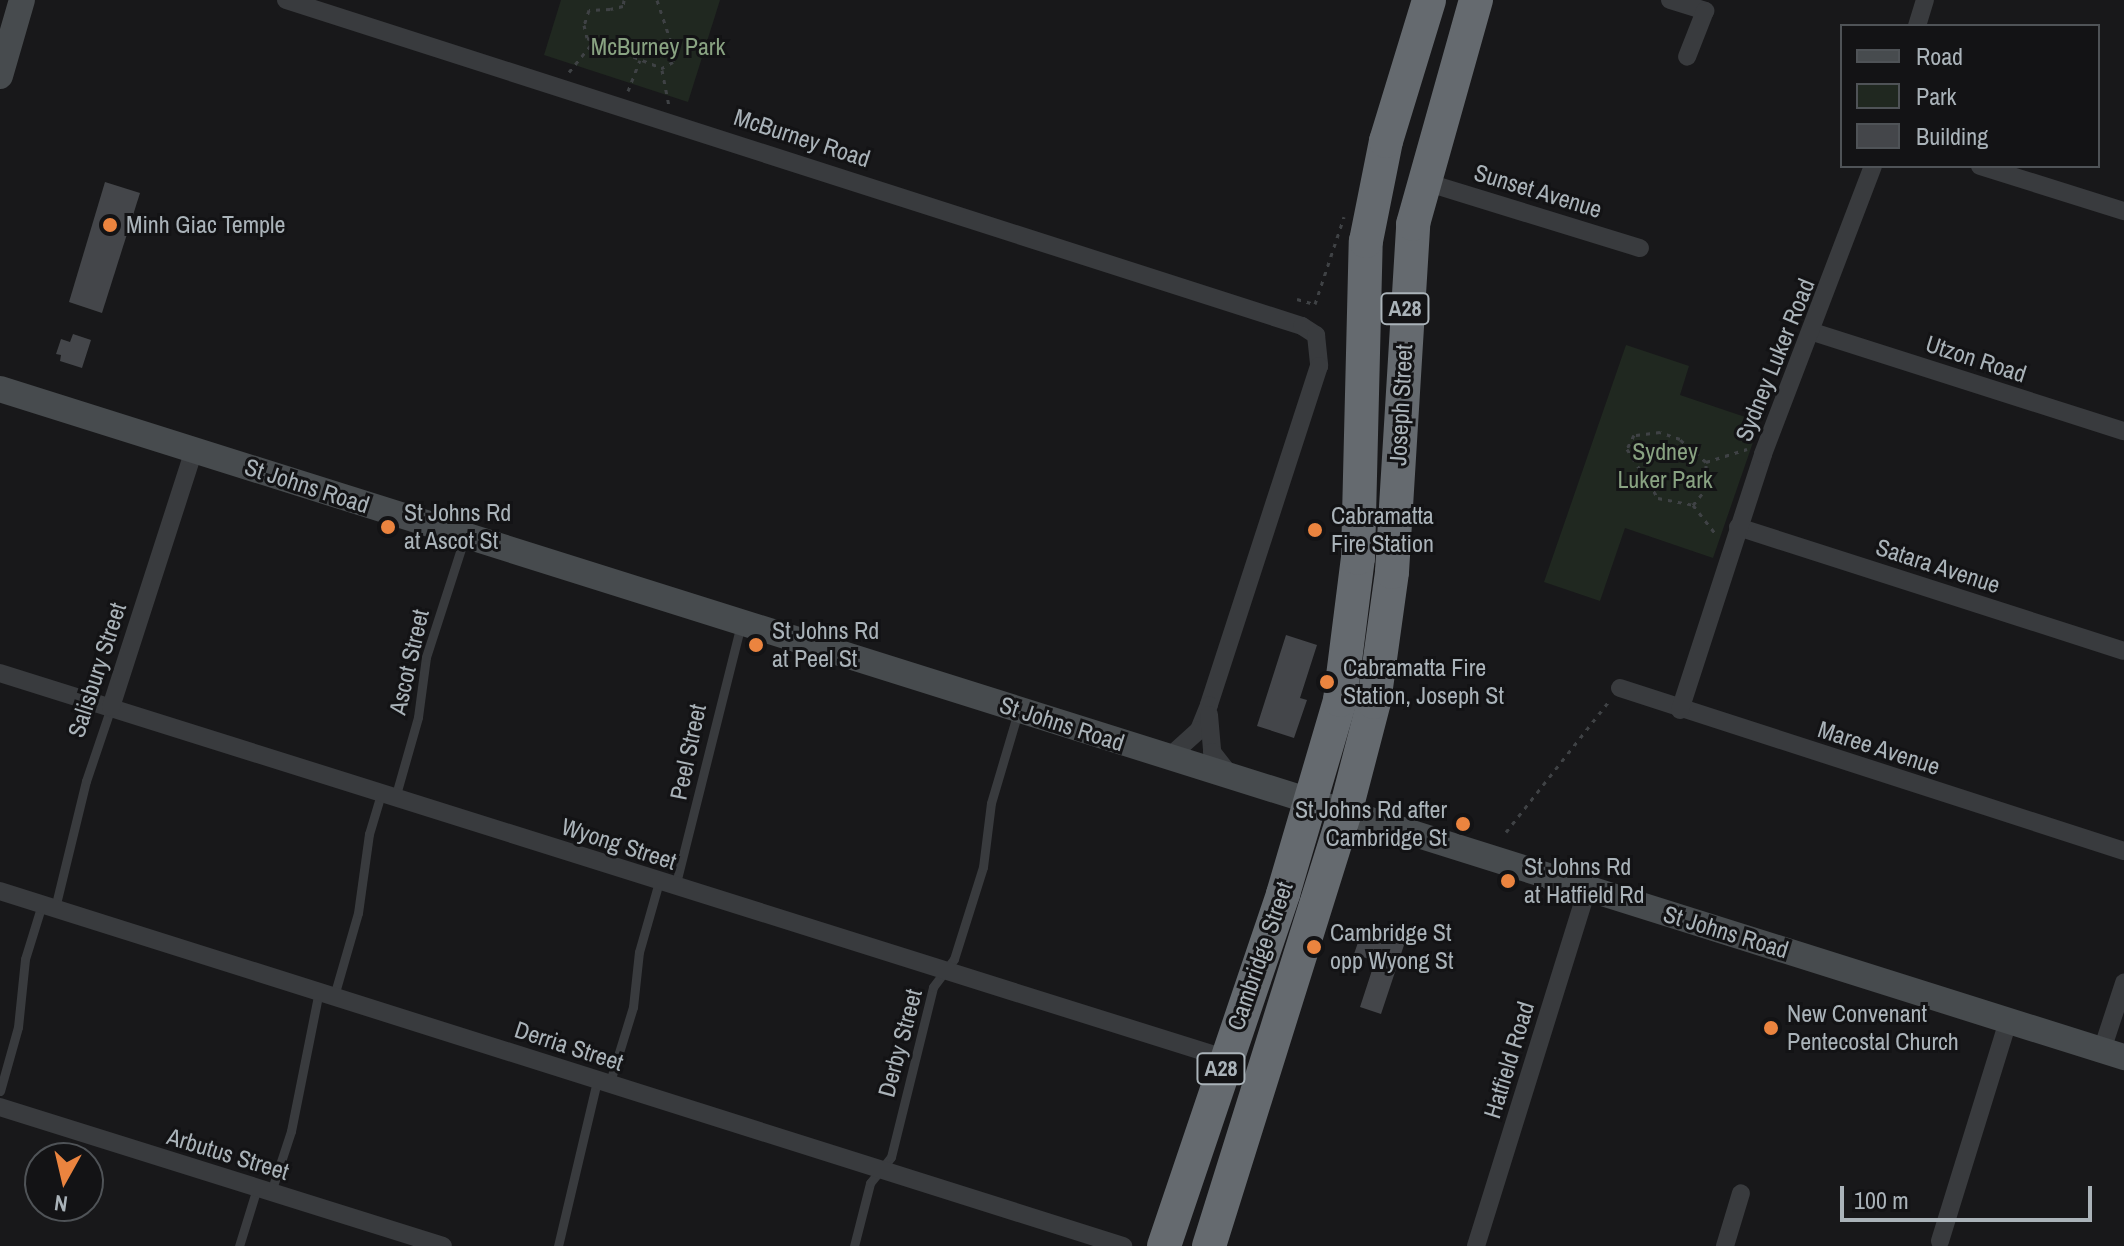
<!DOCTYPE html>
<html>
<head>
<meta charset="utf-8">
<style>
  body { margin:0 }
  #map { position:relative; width:2124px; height:1246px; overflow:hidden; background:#18181a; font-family:"Archivo Narrow",sans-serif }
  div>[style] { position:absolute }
  .green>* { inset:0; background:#202820 }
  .building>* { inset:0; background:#44464a }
  .path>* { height:3px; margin-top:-1.5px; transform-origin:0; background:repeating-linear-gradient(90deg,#3f4245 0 4px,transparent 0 10px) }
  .lane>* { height:9px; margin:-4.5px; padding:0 4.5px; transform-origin:4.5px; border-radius:4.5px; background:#393b3e }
  .street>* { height:18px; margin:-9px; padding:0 9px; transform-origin:9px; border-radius:9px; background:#393b3e }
  .secondary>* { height:26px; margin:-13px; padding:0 13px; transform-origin:13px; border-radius:13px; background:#474b4e }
  .highway>* { height:34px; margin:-17px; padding:0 17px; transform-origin:17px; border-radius:17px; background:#656a6f }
  .dots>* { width:22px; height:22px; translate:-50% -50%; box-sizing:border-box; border:4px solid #131315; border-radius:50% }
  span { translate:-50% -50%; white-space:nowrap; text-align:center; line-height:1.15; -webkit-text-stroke:6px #131315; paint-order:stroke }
  .shield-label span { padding:2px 6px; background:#131315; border:2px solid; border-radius:6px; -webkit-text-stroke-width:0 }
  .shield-label { font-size:22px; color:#aab3b9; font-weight:700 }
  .park-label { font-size:24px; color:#89a382 }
  .street-label { font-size:24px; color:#aab3b9 }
  .poi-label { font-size:24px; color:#aab3b9 }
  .left { translate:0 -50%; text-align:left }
  .right { translate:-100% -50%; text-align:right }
  .legend { position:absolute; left:1840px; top:24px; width:260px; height:144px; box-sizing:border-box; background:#131315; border:2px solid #4f5357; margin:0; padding:10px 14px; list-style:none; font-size:24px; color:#aab3b9 }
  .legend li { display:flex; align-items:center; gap:16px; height:40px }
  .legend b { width:40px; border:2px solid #4f5357 }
  .north { position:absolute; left:24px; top:1142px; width:80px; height:80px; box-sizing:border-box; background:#131315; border:2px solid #4f5357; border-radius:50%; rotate:188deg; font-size:22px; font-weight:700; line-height:32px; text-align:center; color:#aab3b9 }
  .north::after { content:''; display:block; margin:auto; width:28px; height:36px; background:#eb843f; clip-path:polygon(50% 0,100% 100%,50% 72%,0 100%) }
  .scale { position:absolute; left:1840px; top:1186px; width:252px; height:36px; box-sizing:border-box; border:4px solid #aab3b9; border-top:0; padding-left:10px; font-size:24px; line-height:28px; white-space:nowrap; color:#aab3b9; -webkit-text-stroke:6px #131315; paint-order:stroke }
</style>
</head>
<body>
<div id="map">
  <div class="green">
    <i style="clip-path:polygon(561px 0,720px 0,688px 102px,544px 55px)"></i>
    <i style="clip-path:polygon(1626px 345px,1689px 366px,1680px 395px,1760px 422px,1713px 558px,1625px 528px,1600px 601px,1544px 582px)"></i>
  </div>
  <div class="building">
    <i style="clip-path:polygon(105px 182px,140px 193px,102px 313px,69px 302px)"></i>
    <i style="clip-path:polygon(73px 334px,91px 340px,82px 368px,60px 361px,61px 355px,56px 354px,61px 339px,70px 342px)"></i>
    <i style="clip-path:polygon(1286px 635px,1317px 645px,1300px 698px,1307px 700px,1294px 738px,1257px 726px)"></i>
    <i style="clip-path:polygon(1363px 928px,1405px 942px,1381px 1014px,1360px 1007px,1375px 961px,1354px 954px)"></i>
  </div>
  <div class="path">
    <i style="left:624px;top:0;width:6px;rotate:99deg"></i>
    <i style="left:623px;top:6px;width:13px;rotate:167deg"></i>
    <i style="left:610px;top:9px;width:21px;rotate:177deg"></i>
    <i style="left:589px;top:10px;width:16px;rotate:108deg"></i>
    <i style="left:584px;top:25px;width:13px;rotate:77deg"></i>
    <i style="left:587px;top:38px;width:81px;rotate:21.8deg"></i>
    <i style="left:657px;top:0;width:51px;rotate:71.6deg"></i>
    <i style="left:673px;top:48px;width:14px;rotate:90deg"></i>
    <i style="left:673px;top:62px;width:13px;rotate:151deg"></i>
    <i style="left:662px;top:70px;width:36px;rotate:79deg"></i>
    <i style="left:569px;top:72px;width:40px;rotate:-51deg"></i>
    <i style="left:628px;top:91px;width:33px;rotate:-69deg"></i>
    <i style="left:1297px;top:299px;width:19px;rotate:16deg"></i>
    <i style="left:1315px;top:304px;width:92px;rotate:-71.6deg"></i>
    <i style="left:1706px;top:462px;width:43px;rotate:-17.6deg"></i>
    <i style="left:1693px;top:505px;width:21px;rotate:-51deg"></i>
    <i style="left:1706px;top:489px;width:27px;rotate:-90deg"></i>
    <i style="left:1706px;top:462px;width:35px;rotate:-139deg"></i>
    <i style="left:1680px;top:439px;width:21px;rotate:-161deg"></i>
    <i style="left:1660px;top:432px;width:26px;rotate:173deg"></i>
    <i style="left:1634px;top:435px;width:16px;rotate:117deg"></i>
    <i style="left:1627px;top:449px;width:58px;rotate:57.7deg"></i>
    <i style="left:1658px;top:498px;width:36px;rotate:11deg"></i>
    <i style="left:1693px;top:505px;width:39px;rotate:52deg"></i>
    <i style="left:1506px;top:832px;width:168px;rotate:-51.8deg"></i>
  </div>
  <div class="lane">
    <i style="left:395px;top:798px;width:84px;rotate:-74.1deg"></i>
    <i style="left:418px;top:717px;width:61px;rotate:-82.4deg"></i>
    <i style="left:426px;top:657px;width:124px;rotate:-72.1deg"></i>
    <i style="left:675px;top:887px;width:270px;rotate:-75.9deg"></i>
    <i style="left:55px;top:908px;width:131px;rotate:-76.3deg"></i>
    <i style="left:86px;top:781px;width:78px;rotate:-71.3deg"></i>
    <i style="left:334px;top:996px;width:86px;rotate:-73.9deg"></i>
    <i style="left:358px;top:913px;width:80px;rotate:-82.1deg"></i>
    <i style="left:369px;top:834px;width:42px;rotate:-73.3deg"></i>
    <i style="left:609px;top:1085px;width:82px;rotate:-72.9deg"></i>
    <i style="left:633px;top:1007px;width:55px;rotate:-83.8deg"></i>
    <i style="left:639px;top:952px;width:73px;rotate:-74.1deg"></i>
    <i style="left:0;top:1091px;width:66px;rotate:-74.3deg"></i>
    <i style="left:18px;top:1027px;width:68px;rotate:-84.1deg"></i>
    <i style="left:25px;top:959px;width:58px;rotate:-72.8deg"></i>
    <i style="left:271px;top:1192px;width:64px;rotate:-71.8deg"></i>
    <i style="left:291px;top:1131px;width:143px;rotate:-78.7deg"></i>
    <i style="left:239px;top:1246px;width:61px;rotate:-72.8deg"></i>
    <i style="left:558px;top:1246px;width:170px;rotate:-76.7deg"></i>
    <i style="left:854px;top:1246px;width:65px;rotate:-75.7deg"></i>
    <i style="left:870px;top:1183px;width:33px;rotate:-51deg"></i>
    <i style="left:891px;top:1157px;width:175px;rotate:-76.1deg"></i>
    <i style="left:933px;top:987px;width:35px;rotate:-53deg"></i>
    <i style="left:954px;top:959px;width:96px;rotate:-72.5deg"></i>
    <i style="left:983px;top:867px;width:64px;rotate:-82.9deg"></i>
    <i style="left:991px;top:803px;width:95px;rotate:-73.5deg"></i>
  </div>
  <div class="street">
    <i style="left:286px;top:0;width:1067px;rotate:17.79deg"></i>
    <i style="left:1302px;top:326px;width:17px;rotate:33deg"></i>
    <i style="left:1316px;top:335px;width:31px;rotate:84deg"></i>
    <i style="left:1319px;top:366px;width:356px;rotate:108deg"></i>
    <i style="left:1209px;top:705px;width:27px;rotate:112deg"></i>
    <i style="left:1199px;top:730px;width:42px;rotate:137.9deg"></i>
    <i style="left:1670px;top:0;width:37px;rotate:17deg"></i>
    <i style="left:1705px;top:11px;width:49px;rotate:111.4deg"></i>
    <i style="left:1917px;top:26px;width:27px;rotate:-73deg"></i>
    <i style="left:1980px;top:166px;width:151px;rotate:17.4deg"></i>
    <i style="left:1422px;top:181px;width:228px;rotate:17.1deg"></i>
    <i style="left:1813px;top:332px;width:326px;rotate:17.7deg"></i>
    <i style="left:1738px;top:527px;width:405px;rotate:17.8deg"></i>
    <i style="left:0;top:673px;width:1283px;rotate:17.46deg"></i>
    <i style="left:1620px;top:688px;width:530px;rotate:17.92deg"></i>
    <i style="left:111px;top:707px;width:270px;rotate:-72.1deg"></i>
    <i style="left:1680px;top:710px;width:269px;rotate:-72deg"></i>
    <i style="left:1763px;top:454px;width:308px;rotate:-69.1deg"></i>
    <i style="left:1209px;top:715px;width:37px;rotate:85deg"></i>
    <i style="left:1212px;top:752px;width:29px;rotate:52deg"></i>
    <i style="left:0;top:891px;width:1178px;rotate:17.54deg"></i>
    <i style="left:2102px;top:1050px;width:71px;rotate:-71.8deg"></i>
    <i style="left:0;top:1107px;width:464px;rotate:17.4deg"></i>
    <i style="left:1940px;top:1241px;width:230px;rotate:-72.8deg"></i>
    <i style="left:1476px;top:1246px;width:374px;rotate:-72.7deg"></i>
    <i style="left:1725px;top:1246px;width:55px;rotate:-73.2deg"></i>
  </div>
  <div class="secondary">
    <i style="left:0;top:76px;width:79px;rotate:-73.9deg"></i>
    <i style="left:0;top:389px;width:2227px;rotate:17.46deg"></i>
  </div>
  <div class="highway">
    <i style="left:1164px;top:1246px;width:372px;rotate:-71.3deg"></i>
    <i style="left:1283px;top:894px;width:202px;rotate:-73.6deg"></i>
    <i style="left:1340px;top:700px;width:143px;rotate:-82.8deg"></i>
    <i style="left:1358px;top:558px;width:317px;rotate:-88.6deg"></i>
    <i style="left:1366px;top:241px;width:102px;rotate:-78.7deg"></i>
    <i style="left:1386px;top:141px;width:147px;rotate:-73deg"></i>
    <i style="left:1209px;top:1246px;width:454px;rotate:-72.6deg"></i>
    <i style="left:1345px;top:813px;width:115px;rotate:-75.4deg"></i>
    <i style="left:1374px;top:702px;width:131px;rotate:-82.1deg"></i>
    <i style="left:1392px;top:572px;width:349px;rotate:-86.5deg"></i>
    <i style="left:1413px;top:224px;width:233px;rotate:-74.3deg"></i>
  </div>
  <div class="dots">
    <i style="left:110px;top:225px;background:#eb843f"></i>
    <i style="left:388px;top:527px;background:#eb843f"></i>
    <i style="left:1315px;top:530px;background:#eb843f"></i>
    <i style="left:756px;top:645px;background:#eb843f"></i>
    <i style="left:1327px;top:682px;background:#eb843f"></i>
    <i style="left:1463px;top:824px;background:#eb843f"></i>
    <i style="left:1508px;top:881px;background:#eb843f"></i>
    <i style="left:1314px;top:947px;background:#eb843f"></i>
    <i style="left:1771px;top:1028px;background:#eb843f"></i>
  </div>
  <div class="shield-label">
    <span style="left:1405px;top:309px">A28</span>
    <span style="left:1221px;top:1069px">A28</span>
  </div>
  <div class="park-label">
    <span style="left:658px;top:47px">McBurney Park</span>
    <span style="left:1665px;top:466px">Sydney<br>Luker Park</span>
  </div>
  <div class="street-label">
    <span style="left:802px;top:138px;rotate:18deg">McBurney Road</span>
    <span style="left:1538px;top:191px;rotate:17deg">Sunset Avenue</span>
    <span style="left:1976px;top:359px;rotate:18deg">Utzon Road</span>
    <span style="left:1775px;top:360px;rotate:-68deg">Sydney Luker Road</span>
    <span style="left:1401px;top:405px;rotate:-87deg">Joseph Street</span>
    <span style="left:307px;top:486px;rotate:18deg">St Johns Road</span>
    <span style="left:1938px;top:566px;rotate:18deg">Satara Avenue</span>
    <span style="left:409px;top:662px;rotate:-77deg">Ascot Street</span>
    <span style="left:97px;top:670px;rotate:-72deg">Salisbury Street</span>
    <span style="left:1062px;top:724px;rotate:18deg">St Johns Road</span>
    <span style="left:1879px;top:748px;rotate:18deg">Maree Avenue</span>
    <span style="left:688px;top:752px;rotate:-78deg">Peel Street</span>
    <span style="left:619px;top:844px;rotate:18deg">Wyong Street</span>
    <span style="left:1726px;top:932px;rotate:17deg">St Johns Road</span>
    <span style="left:1260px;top:956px;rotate:-71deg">Cambridge Street</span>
    <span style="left:900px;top:1043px;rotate:-75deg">Derby Street</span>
    <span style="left:569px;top:1046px;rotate:18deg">Derria Street</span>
    <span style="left:1509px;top:1060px;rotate:-73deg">Hatfield Road</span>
    <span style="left:228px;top:1154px;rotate:17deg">Arbutus Street</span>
  </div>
  <div class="poi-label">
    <span class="left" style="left:126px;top:225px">Minh Giac Temple</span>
    <span class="left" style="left:404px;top:527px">St Johns Rd<br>at Ascot St</span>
    <span class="left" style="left:1331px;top:530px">Cabramatta<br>Fire Station</span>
    <span class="left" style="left:772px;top:645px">St Johns Rd<br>at Peel St</span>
    <span class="left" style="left:1343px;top:682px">Cabramatta Fire<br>Station, Joseph St</span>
    <span class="right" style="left:1447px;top:824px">St Johns Rd after<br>Cambridge St</span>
    <span class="left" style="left:1524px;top:881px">St Johns Rd<br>at Hatfield Rd</span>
    <span class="left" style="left:1330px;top:947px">Cambridge St<br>opp Wyong St</span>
    <span class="left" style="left:1787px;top:1028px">New Convenant<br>Pentecostal Church</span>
  </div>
  <ul class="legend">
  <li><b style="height:10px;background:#474b4e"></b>Road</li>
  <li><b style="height:22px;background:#202820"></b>Park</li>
  <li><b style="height:22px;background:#44464a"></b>Building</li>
  </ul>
  <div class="north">N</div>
  <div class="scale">100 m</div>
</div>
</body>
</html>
